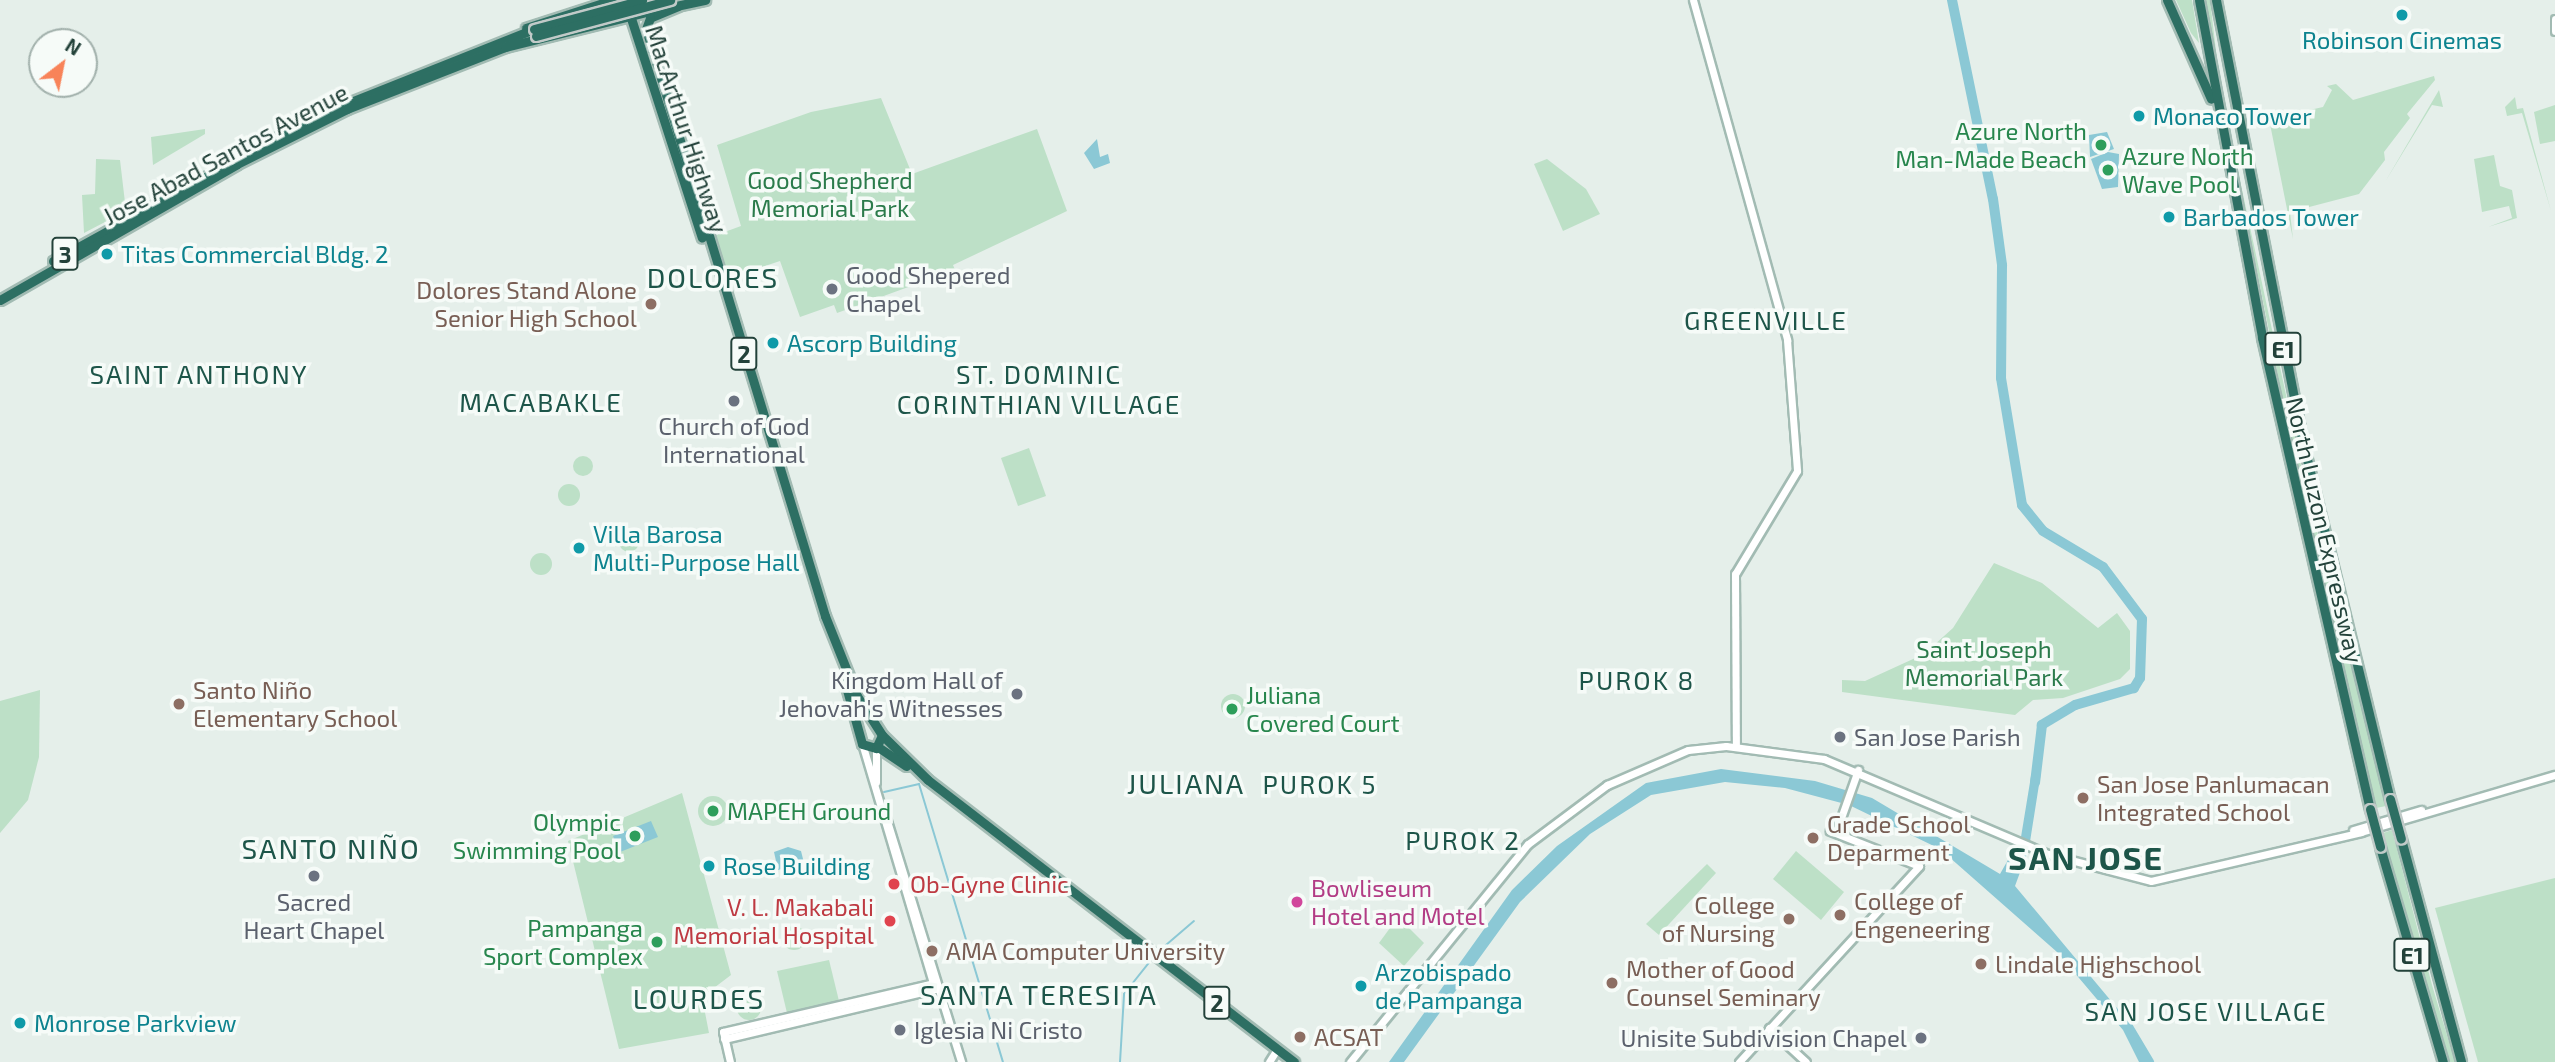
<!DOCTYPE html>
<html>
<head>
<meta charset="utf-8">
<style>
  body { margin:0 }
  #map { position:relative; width:2555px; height:1062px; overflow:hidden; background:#e5efea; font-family:"Exo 2",sans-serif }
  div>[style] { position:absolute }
  .green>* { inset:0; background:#bde0c7 }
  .round { border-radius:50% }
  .water>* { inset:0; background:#8bc8d5 }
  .stream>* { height:2px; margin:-1px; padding:0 1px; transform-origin:1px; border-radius:1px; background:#8bc8d5 }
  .river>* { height:10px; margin:-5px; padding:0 5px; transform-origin:5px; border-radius:5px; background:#8bc8d5 }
  .roads { filter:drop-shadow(2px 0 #a2bbb3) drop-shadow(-2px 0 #a2bbb3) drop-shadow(0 2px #a2bbb3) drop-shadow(0 -2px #a2bbb3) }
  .secondary>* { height:7px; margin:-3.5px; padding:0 3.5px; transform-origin:3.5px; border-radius:3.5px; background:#fff }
  .highway>* { height:9px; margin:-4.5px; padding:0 4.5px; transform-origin:4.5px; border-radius:4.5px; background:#2d6f63 }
  .bridges { filter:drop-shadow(2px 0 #c1cac8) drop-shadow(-2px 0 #c1cac8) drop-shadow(0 2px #c1cac8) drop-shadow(0 -2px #c1cac8) }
  .highway-bridge>* { height:9px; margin:-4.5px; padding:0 4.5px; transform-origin:4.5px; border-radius:4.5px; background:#2d6f63 }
  .dots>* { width:19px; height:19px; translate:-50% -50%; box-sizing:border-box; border:4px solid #f6fbf8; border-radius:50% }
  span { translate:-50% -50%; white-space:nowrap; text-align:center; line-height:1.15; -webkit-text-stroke:7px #f6fbf8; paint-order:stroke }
  .shield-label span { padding:2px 5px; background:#f6fbf8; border:2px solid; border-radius:5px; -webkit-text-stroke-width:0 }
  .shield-label { font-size:23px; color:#23423a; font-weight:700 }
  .culture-label { font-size:24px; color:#0d838f }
  .left { translate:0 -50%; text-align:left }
  .street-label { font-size:24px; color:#23423a }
  .leisure-label { font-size:24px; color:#27864d }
  .right { translate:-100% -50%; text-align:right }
  .park-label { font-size:24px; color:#2b7b4b }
  .worship-label { font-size:24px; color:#5b616d }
  .education-label { font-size:24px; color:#785e54 }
  .health-label { font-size:24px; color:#be3a42 }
  .hotel-label { font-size:24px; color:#b23c85 }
  .neighbourhood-label { font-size:26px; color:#1d5549; letter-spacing:2px }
  .quarter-label { font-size:28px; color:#1d5549; letter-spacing:2px }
  .district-label { font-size:32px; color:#1d5549; font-weight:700; letter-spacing:2px }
  .north { position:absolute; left:28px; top:28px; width:70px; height:70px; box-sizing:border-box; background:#f6fbf8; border:2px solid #a2b1ac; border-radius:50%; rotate:32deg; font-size:19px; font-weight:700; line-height:28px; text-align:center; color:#23423a }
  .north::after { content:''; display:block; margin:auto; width:24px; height:32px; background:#f88359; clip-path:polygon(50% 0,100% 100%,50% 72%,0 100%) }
</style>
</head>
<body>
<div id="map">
  <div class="green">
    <i style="clip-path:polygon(2176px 0,2192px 0,2199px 43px,2191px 33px)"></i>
    <i style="clip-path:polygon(2204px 0,2210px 0,2218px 68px,2216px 66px)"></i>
    <i style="clip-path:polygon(2434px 76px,2435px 80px,2407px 114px,2410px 118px,2384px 152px,2385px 160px,2359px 194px,2290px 212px,2293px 239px,2269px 119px,2323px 107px,2332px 90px,2327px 86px,2336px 84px,2353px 100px)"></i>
    <i style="clip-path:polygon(2439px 90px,2443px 107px,2432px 105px,2385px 182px)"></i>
    <i style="clip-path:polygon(2515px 97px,2517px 109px,2523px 108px,2551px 211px,2522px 113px,2507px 116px,2505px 107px)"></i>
    <i style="clip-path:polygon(881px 98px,912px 174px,1037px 129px,1067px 211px,953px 265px,955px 270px,837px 313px,834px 305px,800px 317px,780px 261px,725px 279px,711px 237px,741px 226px,717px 145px,811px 112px)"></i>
    <i style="clip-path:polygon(2223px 101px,2304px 479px,2386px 806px,2376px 808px,2291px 441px)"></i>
    <i style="clip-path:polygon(2555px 105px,2555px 141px,2540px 144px,2534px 112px)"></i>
    <i style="clip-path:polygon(205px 129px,205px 134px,153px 165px,151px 137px)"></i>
    <i style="clip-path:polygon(2494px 155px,2500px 186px,2512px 190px,2517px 218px,2488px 227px,2512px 218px,2509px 206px,2482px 212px,2474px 159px)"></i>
    <i style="clip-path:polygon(96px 159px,120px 160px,126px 211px,84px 233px,82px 195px,95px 194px)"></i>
    <i style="clip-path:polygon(1547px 159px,1586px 189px,1600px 214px,1563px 231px,1534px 164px)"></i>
    <i style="clip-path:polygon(1029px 448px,1046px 496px,1018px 506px,1001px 458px)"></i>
    <i class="round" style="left:573px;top:456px;width:20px;height:20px"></i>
    <i class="round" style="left:558px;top:484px;width:22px;height:22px"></i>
    <i class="round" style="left:619px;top:532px;width:20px;height:20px"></i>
    <i class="round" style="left:530px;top:553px;width:22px;height:22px"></i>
    <i style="clip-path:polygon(1994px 563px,2042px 583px,2098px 628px,2117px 613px,2130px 631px,2130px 669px,2120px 679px,2063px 698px,2033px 700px,2015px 715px,1842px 692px,1842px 680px,1865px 681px,1924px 654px,1953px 628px)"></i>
    <i style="clip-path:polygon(40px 690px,39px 757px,28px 800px,0 833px,0 701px)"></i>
    <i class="round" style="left:1221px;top:694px;width:24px;height:24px"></i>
    <i style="clip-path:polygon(682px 793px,731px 975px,702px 997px,709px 1033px,619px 1049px,568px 841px)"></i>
    <i class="round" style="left:698px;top:796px;width:30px;height:30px"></i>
    <i style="clip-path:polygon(2392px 830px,2432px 985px,2455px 1062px,2449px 1062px,2397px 887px,2383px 833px)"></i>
    <i style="clip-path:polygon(1796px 851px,1844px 892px,1821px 920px,1773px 879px)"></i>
    <i style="clip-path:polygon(1707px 864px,1716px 873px,1659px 935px,1646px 924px)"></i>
    <i style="clip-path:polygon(2555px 878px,2555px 1062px,2478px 1062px,2435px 908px)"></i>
    <i style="clip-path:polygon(1398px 917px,1424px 943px,1404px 966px,1379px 943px)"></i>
    <i class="round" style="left:782px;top:926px;width:24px;height:24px"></i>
    <i style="clip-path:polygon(829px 960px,839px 1001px,787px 1013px,777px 971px)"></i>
    <i class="round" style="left:737px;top:996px;width:24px;height:24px"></i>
  </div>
  <div class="water">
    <i style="clip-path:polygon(2107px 132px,2114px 149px,2090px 157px,2089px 135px)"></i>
    <i style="clip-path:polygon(1097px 139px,1100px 157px,1108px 154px,1110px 163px,1094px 169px,1084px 153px)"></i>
    <i style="clip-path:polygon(2108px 152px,2119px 154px,2118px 187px,2102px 189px,2091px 159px)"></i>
    <i style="clip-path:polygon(1721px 769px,1815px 781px,1872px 798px,2000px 874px,2021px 837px,2031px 776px,2041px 772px,2029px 848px,2015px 886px,2127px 1020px,2147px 1062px,2139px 1062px,2123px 1030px,2057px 952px,1940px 849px,1849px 805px,1785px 788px,1725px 782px,1651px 795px,1590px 834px,1520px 902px,1404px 1062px,1389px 1062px,1512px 890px,1557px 846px,1646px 783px)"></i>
    <i style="clip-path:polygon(651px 821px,658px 837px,620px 852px,613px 836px)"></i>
    <i style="clip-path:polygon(788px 847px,801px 851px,804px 863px,778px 870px,774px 852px)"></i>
  </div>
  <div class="stream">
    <i style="left:884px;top:792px;width:36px;rotate:-13deg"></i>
    <i style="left:919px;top:784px;width:290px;rotate:73.2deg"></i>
    <i style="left:1159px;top:951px;width:46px;rotate:-40.6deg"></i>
    <i style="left:1120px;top:1062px;width:68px;rotate:-86.6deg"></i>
    <i style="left:1124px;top:994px;width:43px;rotate:-51.5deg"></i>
  </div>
  <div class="river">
    <i style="left:1952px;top:0;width:203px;rotate:78.4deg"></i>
    <i style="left:1993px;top:199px;width:67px;rotate:82.2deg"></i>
    <i style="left:2002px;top:265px;width:113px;rotate:90.5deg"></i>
    <i style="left:2001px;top:378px;width:129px;rotate:80.6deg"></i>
    <i style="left:2022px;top:505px;width:33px;rotate:51deg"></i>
    <i style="left:2043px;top:531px;width:70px;rotate:31deg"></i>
    <i style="left:2103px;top:567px;width:65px;rotate:53.1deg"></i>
    <i style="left:2142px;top:619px;width:59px;rotate:91.9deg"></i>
    <i style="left:2140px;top:678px;width:12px;rotate:121deg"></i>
    <i style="left:2134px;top:688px;width:61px;rotate:163.9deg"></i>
    <i style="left:2075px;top:705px;width:39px;rotate:149deg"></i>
    <i style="left:2042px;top:725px;width:58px;rotate:96.9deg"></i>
    <i style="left:2121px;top:1015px;width:55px;rotate:59.2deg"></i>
  </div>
  <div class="roads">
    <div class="secondary">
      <i style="left:1693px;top:0;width:353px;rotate:74.5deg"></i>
      <i style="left:1787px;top:340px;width:131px;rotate:85.6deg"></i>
      <i style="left:1797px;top:471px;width:120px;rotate:121deg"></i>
      <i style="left:1735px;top:574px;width:173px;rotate:89.7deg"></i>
      <i style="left:2555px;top:19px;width:12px;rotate:90deg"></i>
      <i style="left:876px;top:748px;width:34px;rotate:90deg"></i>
      <i style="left:884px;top:811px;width:263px;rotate:72.9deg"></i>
      <i style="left:2353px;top:830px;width:71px;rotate:-16.4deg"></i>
      <i style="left:1836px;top:832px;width:66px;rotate:-70.5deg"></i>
      <i style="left:1769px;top:1028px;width:50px;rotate:42.6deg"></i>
      <i style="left:724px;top:1039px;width:222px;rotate:-13.3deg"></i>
      <i style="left:730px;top:1062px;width:31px;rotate:-103deg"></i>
      <i style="left:723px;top:1032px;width:216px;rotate:-13.1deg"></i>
      <i style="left:933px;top:983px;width:247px;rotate:-106.5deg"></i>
      <i style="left:1269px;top:1062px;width:15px;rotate:-58deg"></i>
      <i style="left:1350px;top:1062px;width:281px;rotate:-50.8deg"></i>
      <i style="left:1528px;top:844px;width:99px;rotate:-36.8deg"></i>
      <i style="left:1607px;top:785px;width:88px;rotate:-23.4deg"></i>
      <i style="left:1688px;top:750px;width:38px;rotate:-6deg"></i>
      <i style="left:1726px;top:746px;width:99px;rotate:7.6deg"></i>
      <i style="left:1824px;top:759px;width:243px;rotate:23deg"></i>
      <i style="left:2048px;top:854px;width:106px;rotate:14.7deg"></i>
      <i style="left:2151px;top:881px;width:216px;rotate:-13.1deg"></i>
      <i style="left:2361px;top:832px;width:202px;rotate:-16.4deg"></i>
      <i style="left:1739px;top:1062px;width:266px;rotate:-47.4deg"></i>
      <i style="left:1919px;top:866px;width:96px;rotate:-158.5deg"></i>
    </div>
    <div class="highway">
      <i style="left:2167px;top:0;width:108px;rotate:66deg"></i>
      <i style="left:2199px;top:0;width:344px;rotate:79.4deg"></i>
      <i style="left:2262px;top:338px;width:483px;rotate:77.1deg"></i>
      <i style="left:2216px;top:0;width:456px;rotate:78.9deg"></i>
      <i style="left:2304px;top:447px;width:362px;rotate:76.3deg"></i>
      <i style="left:676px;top:6px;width:30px;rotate:-12deg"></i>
      <i style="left:678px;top:6px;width:30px;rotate:157deg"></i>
      <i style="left:650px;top:18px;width:12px;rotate:110deg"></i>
      <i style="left:646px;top:29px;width:614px;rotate:73.04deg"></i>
      <i style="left:825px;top:616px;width:86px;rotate:68.2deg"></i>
      <i style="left:857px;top:696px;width:46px;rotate:57.3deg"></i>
      <i style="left:882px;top:735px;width:64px;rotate:44.4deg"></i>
      <i style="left:928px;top:780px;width:462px;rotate:37.6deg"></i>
      <i style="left:629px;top:12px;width:237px;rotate:72.1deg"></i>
      <i style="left:526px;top:28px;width:90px;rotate:-18deg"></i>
      <i style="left:53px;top:261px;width:303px;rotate:-28.9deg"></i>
      <i style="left:318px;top:115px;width:232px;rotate:-21.7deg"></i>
      <i style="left:0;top:300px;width:273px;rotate:-29.8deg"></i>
      <i style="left:237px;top:164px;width:123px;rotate:-26.6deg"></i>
      <i style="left:347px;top:109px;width:170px;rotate:-21.4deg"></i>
      <i style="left:505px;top:47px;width:158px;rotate:-13.9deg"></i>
      <i style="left:844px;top:679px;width:67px;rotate:74.5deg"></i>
      <i style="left:862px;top:744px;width:15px;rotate:16deg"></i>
      <i style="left:876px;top:748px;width:14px;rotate:-65deg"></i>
      <i style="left:878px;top:747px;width:34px;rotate:34deg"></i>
      <i style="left:2401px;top:839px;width:231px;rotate:74.9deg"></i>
      <i style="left:2380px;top:847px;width:224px;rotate:73.7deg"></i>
    </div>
  </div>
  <div class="bridges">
    <div class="highway-bridge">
      <i style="left:534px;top:29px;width:112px;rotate:-15deg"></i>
      <i style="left:536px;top:36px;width:139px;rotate:-15deg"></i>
      <i style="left:2390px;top:799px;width:41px;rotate:74.6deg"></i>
      <i style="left:2370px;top:809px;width:39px;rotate:75deg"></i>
    </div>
  </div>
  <div class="dots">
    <i style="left:2402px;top:15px;background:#0f9aa8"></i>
    <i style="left:2139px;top:116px;background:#0f9aa8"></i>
    <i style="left:2101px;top:145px;background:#2e9e5b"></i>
    <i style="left:2108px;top:170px;background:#2e9e5b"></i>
    <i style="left:2169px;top:217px;background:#0f9aa8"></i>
    <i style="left:107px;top:254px;background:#0f9aa8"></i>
    <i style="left:832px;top:289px;background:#6b7280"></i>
    <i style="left:651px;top:304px;background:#8d6e63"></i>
    <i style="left:773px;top:343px;background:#0f9aa8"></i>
    <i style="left:734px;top:401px;background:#6b7280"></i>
    <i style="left:579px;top:548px;background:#0f9aa8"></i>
    <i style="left:1017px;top:694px;background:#6b7280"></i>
    <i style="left:179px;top:704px;background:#8d6e63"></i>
    <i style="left:1232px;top:709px;background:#2e9e5b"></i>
    <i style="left:1840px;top:737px;background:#6b7280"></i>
    <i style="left:2083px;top:798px;background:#8d6e63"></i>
    <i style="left:713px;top:811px;background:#2e9e5b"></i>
    <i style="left:635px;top:836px;background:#2e9e5b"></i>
    <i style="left:1813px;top:838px;background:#8d6e63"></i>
    <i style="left:709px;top:866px;background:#0f9aa8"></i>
    <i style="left:314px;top:876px;background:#6b7280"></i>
    <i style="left:894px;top:884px;background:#e0444e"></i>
    <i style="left:1297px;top:902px;background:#d1479c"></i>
    <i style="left:1840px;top:915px;background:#8d6e63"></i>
    <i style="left:1789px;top:919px;background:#8d6e63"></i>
    <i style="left:890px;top:921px;background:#e0444e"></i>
    <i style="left:657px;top:942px;background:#2e9e5b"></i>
    <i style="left:932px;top:951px;background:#8d6e63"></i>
    <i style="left:1981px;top:964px;background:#8d6e63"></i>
    <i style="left:1612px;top:983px;background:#8d6e63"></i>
    <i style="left:1361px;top:986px;background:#0f9aa8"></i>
    <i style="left:20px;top:1023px;background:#0f9aa8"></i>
    <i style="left:900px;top:1030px;background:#6b7280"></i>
    <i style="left:1300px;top:1037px;background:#8d6e63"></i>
    <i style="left:1921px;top:1038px;background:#6b7280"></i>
  </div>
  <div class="shield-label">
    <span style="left:65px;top:254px">3</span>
    <span style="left:2283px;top:349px">E1</span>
    <span style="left:744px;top:354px">2</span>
    <span style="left:2412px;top:955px">E1</span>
    <span style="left:1217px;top:1003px">2</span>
  </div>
  <div class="culture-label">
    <span style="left:2402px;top:40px">Robinson Cinemas</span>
    <span class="left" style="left:2153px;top:116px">Monaco Tower</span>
    <span class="left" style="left:2183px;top:217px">Barbados Tower</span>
    <span class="left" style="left:121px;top:254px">Titas Commercial Bldg. 2</span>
    <span class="left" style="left:787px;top:343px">Ascorp Building</span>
    <span class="left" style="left:593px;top:548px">Villa Barosa<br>Multi-Purpose Hall</span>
    <span class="left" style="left:723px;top:866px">Rose Building</span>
    <span class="left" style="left:1375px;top:986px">Arzobispado<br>de Pampanga</span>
    <span class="left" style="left:34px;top:1023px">Monrose Parkview</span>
  </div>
  <div class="street-label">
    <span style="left:687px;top:129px;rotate:72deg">MacArthur Highway</span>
    <span style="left:225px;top:154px;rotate:-28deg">Jose Abad Santos Avenue</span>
    <span style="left:2325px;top:530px;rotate:77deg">North Luzon Expressway</span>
  </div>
  <div class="leisure-label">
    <span class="right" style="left:2087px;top:145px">Azure North<br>Man-Made Beach</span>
    <span class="left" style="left:2122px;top:170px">Azure North<br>Wave Pool</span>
    <span class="left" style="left:1246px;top:709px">Juliana<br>Covered Court</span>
    <span class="left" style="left:727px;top:811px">MAPEH Ground</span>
    <span class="right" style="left:621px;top:836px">Olympic<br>Swimming Pool</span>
    <span class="right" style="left:643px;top:942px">Pampanga<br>Sport Complex</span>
  </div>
  <div class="park-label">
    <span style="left:830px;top:194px">Good Shepherd<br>Memorial Park</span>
    <span style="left:1984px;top:663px">Saint Joseph<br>Memorial Park</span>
  </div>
  <div class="worship-label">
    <span class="left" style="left:846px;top:289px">Good Shepered<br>Chapel</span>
    <span style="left:734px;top:440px">Church of God<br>International</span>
    <span class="right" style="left:1003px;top:694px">Kingdom Hall of<br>Jehovah's Witnesses</span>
    <span class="left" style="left:1854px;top:737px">San Jose Parish</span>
    <span style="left:314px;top:916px">Sacred<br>Heart Chapel</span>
    <span class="left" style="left:914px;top:1030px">Iglesia Ni Cristo</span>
    <span class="right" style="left:1907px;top:1038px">Unisite Subdivision Chapel</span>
  </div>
  <div class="education-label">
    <span class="right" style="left:637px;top:304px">Dolores Stand Alone<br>Senior High School</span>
    <span class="left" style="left:193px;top:704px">Santo Niño<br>Elementary School</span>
    <span class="left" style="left:2097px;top:798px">San Jose Panlumacan<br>Integrated School</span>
    <span class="left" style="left:1827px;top:838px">Grade School<br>Deparment</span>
    <span class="left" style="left:1854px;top:915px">College of<br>Engeneering</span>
    <span class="right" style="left:1775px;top:919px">College<br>of Nursing</span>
    <span class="left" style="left:946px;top:951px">AMA Computer University</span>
    <span class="left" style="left:1995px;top:964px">Lindale Highschool</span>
    <span class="left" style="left:1626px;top:983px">Mother of Good<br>Counsel Seminary</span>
    <span class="left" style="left:1314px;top:1037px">ACSAT</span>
  </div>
  <div class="health-label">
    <span class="left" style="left:910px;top:884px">Ob-Gyne Clinic</span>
    <span class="right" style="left:874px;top:921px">V. L. Makabali<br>Memorial Hospital</span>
  </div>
  <div class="hotel-label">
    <span class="left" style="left:1311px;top:902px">Bowliseum<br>Hotel and Motel</span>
  </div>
  <div class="neighbourhood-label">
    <span style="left:1766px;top:320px">GREENVILLE</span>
    <span style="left:199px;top:374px">SAINT ANTHONY</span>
    <span style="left:1039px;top:389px">ST. DOMINIC<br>CORINTHIAN VILLAGE</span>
    <span style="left:541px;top:402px">MACABAKLE</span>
    <span style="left:1637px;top:680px">PUROK 8</span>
    <span style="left:1320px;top:784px">PUROK 5</span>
    <span style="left:1463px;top:840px">PUROK 2</span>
    <span style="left:2206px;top:1011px">SAN JOSE VILLAGE</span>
  </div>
  <div class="quarter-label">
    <span style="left:713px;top:277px">DOLORES</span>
    <span style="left:1186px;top:783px">JULIANA</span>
    <span style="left:331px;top:848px">SANTO NIÑO</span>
    <span style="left:1039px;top:994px">SANTA TERESITA</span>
    <span style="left:699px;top:998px">LOURDES</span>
  </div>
  <div class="district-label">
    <span style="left:2086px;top:857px">SAN JOSE</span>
  </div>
  <div class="north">N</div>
</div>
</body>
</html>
